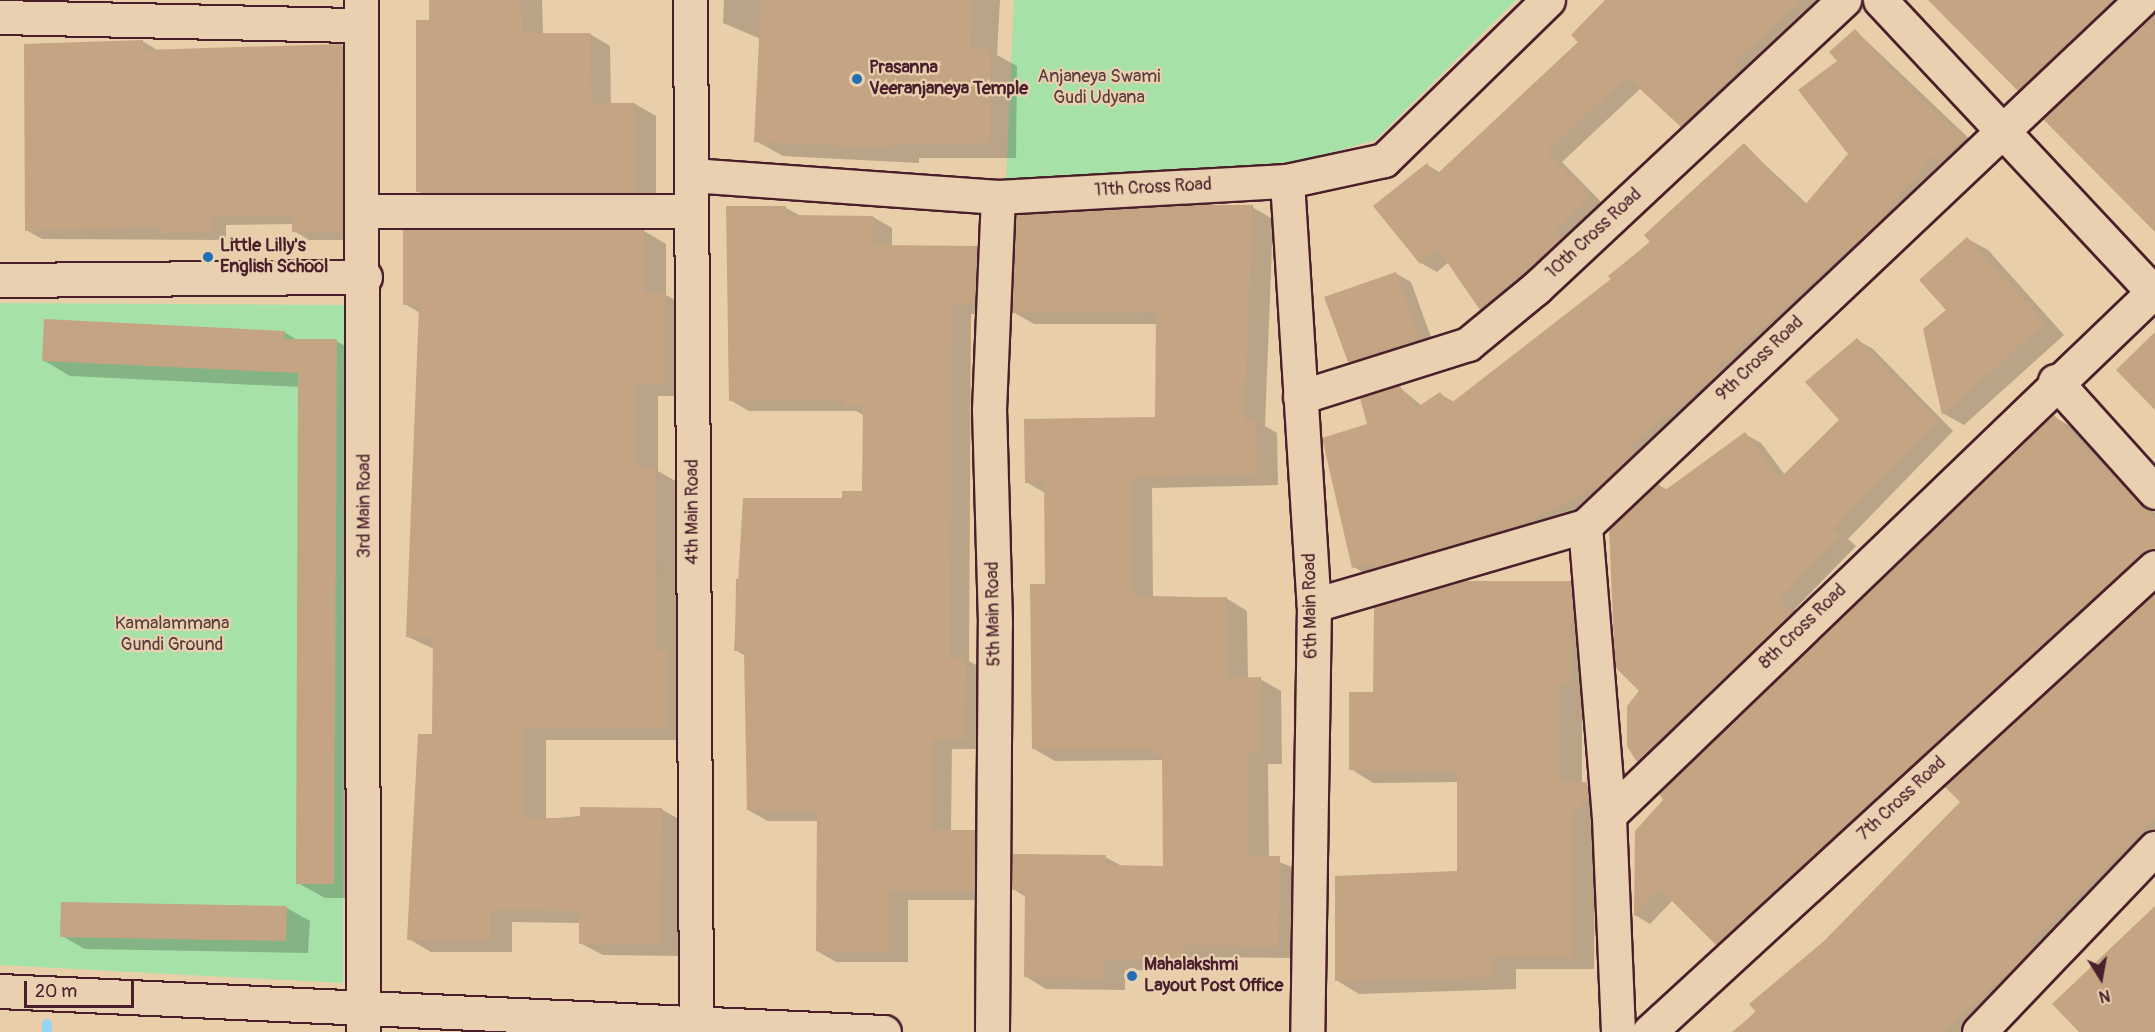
<!DOCTYPE html>
<html>
<head>
<meta charset="utf-8">
<style>
  body { margin:0 }
  #map { position:relative; width:2155px; height:1032px; overflow:hidden; background:#e8cea9; font-family:Pangolin,sans-serif }
  div>[style] { position:absolute }
  .green>* { inset:0; background:#a6e2a8 }
  .shadow>* { inset:0; background:#0003 }
  .stream>* { height:10px; margin:-5px; padding:0 5px; transform-origin:5px; border-radius:5px; background:#94d5f6 }
  .building>* { inset:0; background:#c4a482 }
  .roads { filter:drop-shadow(2px 0 #4a1f2b) drop-shadow(-2px 0 #4a1f2b) drop-shadow(0 2px #4a1f2b) drop-shadow(0 -2px #4a1f2b) }
  .minor>* { height:33px; margin:-16.5px; padding:0 16.5px; transform-origin:16.5px; border-radius:16.5px; background:#e9d0b0 }
  .tertiary>* { height:33px; margin:-16.5px; padding:0 16.5px; transform-origin:16.5px; border-radius:16.5px; background:#e9d0b0 }
  .dots>* { width:16px; height:16px; translate:-50% -50%; box-sizing:border-box; border:3px solid #e9d0b0; border-radius:50% }
  span { translate:-50% -50%; white-space:nowrap; text-align:center; line-height:1.15; -webkit-text-stroke:4.5px #e9d0b0; paint-order:stroke }
  .poi-label { font-size:18px; color:#4a1f2b; font-weight:700 }
  .left { translate:0 -50%; text-align:left }
  .park-label { font-size:18px; color:#583c3e }
  .street-label { font-size:18px; color:#4a1f2b }
  .north { position:absolute; left:2071px; top:948px; width:60px; height:60px; -webkit-text-stroke:4px #e9d0b0; paint-order:stroke; rotate:169deg; font-size:16px; font-weight:700; line-height:24px; text-align:center; color:#4a1f2b }
  .north::after { content:''; display:block; margin:auto; width:21px; height:27px; background:#4a1f2b; clip-path:polygon(50% 0,100% 100%,50% 72%,0 100%) }
  .scale { position:absolute; left:24px; top:981px; width:110px; height:27px; box-sizing:border-box; border:3px solid #4a1f2b; border-top:0; padding-left:8px; font-size:18px; line-height:21px; white-space:nowrap; color:#4a1f2b; -webkit-text-stroke:4px #e9d0b0; paint-order:stroke }
</style>
</head>
<body>
<div id="map">
  <div class="green">
    <i style="clip-path:polygon(1014px 0,1516px 0,1375px 140px,1286px 166px,1006px 182px)"></i>
    <i style="clip-path:polygon(0 303px,344px 305px,343px 983px,0 965px)"></i>
  </div>
  <div class="shadow">
    <i style="clip-path:polygon(431px 0,542px 0,543px 34px,590px 34px,610px 46px,611px 104px,635px 104px,656px 116px,656px 203px,438px 203px,417px 191px)"></i>
    <i style="clip-path:polygon(724px 0,1000px 0,997px 55px,1017px 66px,1016px 158px,919px 158px,919px 163px,783px 156px,756px 141px,761px 39px,723px 23px)"></i>
    <i style="clip-path:polygon(1608px 0,1830px 0,1698px 135px,1641px 88px,1562px 162px,1605px 206px,1497px 318px,1481px 309px,1449px 262px,1437px 272px,1421px 263px,1427px 165px,1441px 173px,1580px 42px)"></i>
    <i style="clip-path:polygon(1929px 0,2138px 0,2034px 98px)"></i>
    <i style="clip-path:polygon(1855px 30px,1978px 147px,1619px 491px,1539px 533px,1369px 576px,1354px 567px,1369px 425px,1399px 387px,1422px 406px,1440px 394px,1454px 402px,1613px 279px,1744px 145px,1807px 204px,1850px 154px,1839px 61px)"></i>
    <i style="clip-path:polygon(142px 41px,159px 51px,342px 46px,357px 55px,358px 240px,309px 240px,294px 231px,294px 224px,226px 225px,226px 240px,42px 239px,26px 230px)"></i>
    <i style="clip-path:polygon(1252px 207px,1273px 219px,1265px 426px,1277px 433px,1278px 485px,1152px 488px,1153px 596px,1226px 598px,1247px 611px,1248px 679px,1260px 679px,1281px 691px,1282px 764px,1268px 764px,1269px 858px,1300px 870px,1299px 958px,1204px 957px,1204px 971px,1125px 970px,1125px 990px,1046px 989px,1025px 976px,1026px 897px,1013px 889px,1105px 857px,1122px 866px,1165px 867px,1164px 760px,1055px 761px,1034px 749px,1047px 586px,1045px 493px,1026px 482px,1157px 419px,1158px 324px,1034px 324px,1013px 312px)"></i>
    <i style="clip-path:polygon(786px 208px,801px 216px,873px 217px,892px 228px,892px 246px,977px 247px,996px 258px,994px 314px,971px 314px,969px 661px,985px 670px,984px 749px,952px 749px,951px 832px,974px 832px,994px 843px,993px 900px,908px 900px,908px 962px,836px 962px,817px 951px,818px 821px,768px 821px,748px 810px,746px 656px,735px 650px,736px 579px,744px 579px,864px 493px,865px 416px,856px 411px,749px 411px,730px 400px)"></i>
    <i style="clip-path:polygon(644px 231px,666px 244px,666px 295px,687px 307px,686px 396px,658px 396px,658px 471px,677px 482px,689px 740px,546px 740px,546px 819px,661px 809px,684px 822px,683px 956px,603px 955px,580px 943px,580px 923px,512px 922px,512px 952px,431px 952px,409px 939px,434px 736px,434px 649px,408px 637px,420px 313px,405px 304px)"></i>
    <i style="clip-path:polygon(1968px 239px,1988px 250px,2064px 335px,1964px 425px,1944px 414px,1925px 330px,1948px 310px)"></i>
    <i style="clip-path:polygon(1395px 273px,1411px 282px,1435px 348px,1364px 370px,1349px 361px)"></i>
    <i style="clip-path:polygon(284px 332px,299px 341px,336px 341px,363px 356px,361px 898px,325px 898px,298px 883px,300px 387px,70px 376px,43px 360px)"></i>
    <i style="clip-path:polygon(1857px 340px,1873px 349px,1953px 431px,1848px 539px,1856px 546px,1795px 609px,1807px 623px,1655px 770px,1639px 760px,1658px 485px,1668px 490px,1745px 434px,1761px 443px,1785px 475px,1841px 421px)"></i>
    <i style="clip-path:polygon(2054px 417px,2070px 426px,2155px 513px,2155px 567px,1732px 953px,1673px 900px,1650px 924px,1635px 915px,1637px 832px)"></i>
    <i style="clip-path:polygon(1570px 582px,1593px 596px,1593px 697px,1582px 697px,1582px 783px,1610px 797px,1595px 826px,1594px 969px,1516px 969px,1516px 989px,1359px 994px,1336px 980px,1459px 872px,1459px 782px,1373px 783px,1351px 769px,1375px 694px)"></i>
    <i style="clip-path:polygon(2155px 590px,2155px 842px,1979px 1032px,1735px 1032px,1962px 802px,1946px 786px)"></i>
    <i style="clip-path:polygon(287px 908px,310px 921px,308px 953px,85px 949px,62px 936px)"></i>
  </div>
  <div class="stream">
    <i style="left:47px;top:1032px;width:8px;rotate:-90deg"></i>
  </div>
  <div class="building">
    <i style="clip-path:polygon(429px 0,520px 0,523px 33px,590px 33px,591px 103px,635px 103px,636px 192px,416px 192px,416px 20px,429px 20px)"></i>
    <i style="clip-path:polygon(761px 0,972px 0,970px 49px,990px 49px,990px 143px,892px 144px,892px 148px,754px 142px)"></i>
    <i style="clip-path:polygon(1605px 0,1803px 0,1734px 62px,1740px 69px,1681px 127px,1627px 77px,1546px 152px,1590px 196px,1555px 231px,1561px 239px,1480px 310px,1438px 249px,1420px 264px,1373px 206px,1427px 163px,1436px 175px,1578px 42px,1571px 35px)"></i>
    <i style="clip-path:polygon(1928px 0,2114px 0,2018px 91px)"></i>
    <i style="clip-path:polygon(2155px 12px,2155px 232px,2043px 119px)"></i>
    <i style="clip-path:polygon(1855px 29px,1908px 88px,1964px 138px,1940px 161px,1934px 155px,1875px 226px,1718px 367px,1717px 376px,1629px 446px,1634px 453px,1604px 483px,1523px 524px,1374px 568px,1374px 562px,1352px 568px,1322px 438px,1367px 424px,1360px 398px,1399px 385px,1416px 408px,1440px 392px,1450px 404px,1611px 279px,1608px 276px,1650px 242px,1644px 235px,1744px 143px,1804px 206px,1848px 154px,1798px 90px,1837px 61px,1829px 52px)"></i>
    <i style="clip-path:polygon(143px 40px,143px 50px,342px 44px,343px 232px,292px 232px,292px 216px,211px 217px,211px 232px,159px 233px,159px 227px,25px 231px,24px 44px)"></i>
    <i style="clip-path:polygon(1200px 205px,1253px 205px,1244px 420px,1256px 420px,1257px 474px,1132px 477px,1132px 583px,1135px 598px,1227px 597px,1228px 678px,1261px 677px,1261px 753px,1248px 753px,1249px 856px,1280px 856px,1278px 946px,1183px 945px,1183px 959px,1104px 959px,1104px 978px,1024px 977px,1025px 890px,1012px 890px,1012px 854px,1106px 855px,1105px 865px,1163px 866px,1162px 754px,1153px 754px,1153px 749px,1032px 749px,1030px 584px,1045px 584px,1044px 482px,1025px 483px,1024px 419px,1155px 417px,1156px 312px,1012px 313px,1016px 215px)"></i>
    <i style="clip-path:polygon(726px 206px,786px 206px,786px 215px,873px 216px,873px 245px,977px 246px,975px 304px,952px 304px,950px 658px,966px 658px,965px 739px,933px 739px,932px 830px,975px 830px,974px 890px,889px 890px,889px 952px,816px 951px,817px 811px,747px 810px,744px 651px,734px 651px,743px 498px,842px 498px,842px 491px,862px 491px,863px 406px,844px 406px,844px 401px,729px 401px)"></i>
    <i style="clip-path:polygon(403px 230px,644px 230px,644px 293px,665px 293px,665px 384px,636px 384px,636px 467px,655px 468px,657px 650px,668px 650px,667px 728px,524px 728px,524px 818px,580px 818px,580px 807px,662px 808px,661px 944px,579px 944px,579px 911px,490px 910px,490px 940px,407px 940px,418px 734px,432px 734px,433px 638px,406px 637px,419px 305px,403px 305px)"></i>
    <i style="clip-path:polygon(1967px 237px,2045px 323px,1942px 415px,1923px 329px,1946px 310px,1919px 280px)"></i>
    <i style="clip-path:polygon(1396px 272px,1420px 339px,1348px 362px,1324px 297px)"></i>
    <i style="clip-path:polygon(44px 319px,285px 331px,284px 339px,337px 339px,334px 884px,296px 884px,298px 373px,42px 361px)"></i>
    <i style="clip-path:polygon(2155px 332px,2155px 410px,2116px 370px)"></i>
    <i style="clip-path:polygon(1857px 338px,1938px 421px,1833px 529px,1841px 536px,1779px 599px,1792px 613px,1637px 762px,1627px 746px,1627px 706px,1639px 691px,1615px 667px,1609px 529px,1658px 483px,1664px 491px,1745px 432px,1780px 478px,1839px 420px,1805px 382px)"></i>
    <i style="clip-path:polygon(2054px 415px,2155px 519px,2155px 549px,2142px 553px,1716px 945px,1660px 889px,1634px 916px,1635px 831px,1663px 800px,1659px 793px)"></i>
    <i style="clip-path:polygon(1465px 581px,1571px 581px,1574px 624px,1571px 621px,1571px 684px,1559px 684px,1559px 782px,1587px 782px,1589px 797px,1573px 813px,1572px 957px,1493px 957px,1493px 977px,1335px 981px,1335px 876px,1457px 871px,1457px 770px,1349px 770px,1349px 692px,1373px 692px,1374px 607px)"></i>
    <i style="clip-path:polygon(2155px 592px,2155px 819px,2029px 944px,2033px 948px,2023px 959px,1944px 1032px,1732px 1032px,1756px 1012px,1749px 1004px,1824px 941px,1960px 802px,1944px 786px)"></i>
    <i style="clip-path:polygon(61px 902px,287px 906px,286px 941px,60px 937px)"></i>
    <i style="clip-path:polygon(2155px 906px,2155px 1032px,2079px 1032px,2052px 1004px)"></i>
  </div>
  <div class="roads">
    <div class="minor">
      <i style="left:361px;top:0;width:1032px;rotate:89.89deg"></i>
      <i style="left:690px;top:0;width:1025px;rotate:89.66deg"></i>
      <i style="left:1880px;top:0;width:400px;rotate:46.9deg"></i>
      <i style="left:0;top:17px;width:361px;rotate:1.3deg"></i>
      <i style="left:691px;top:175px;width:308px;rotate:4.1deg"></i>
      <i style="left:998px;top:197px;width:289px;rotate:-3.2deg"></i>
      <i style="left:1287px;top:181px;width:99px;rotate:-12.2deg"></i>
      <i style="left:1384px;top:160px;width:229px;rotate:-44.3deg"></i>
      <i style="left:1287px;top:181px;width:425px;rotate:86.4deg"></i>
      <i style="left:1314px;top:605px;width:427px;rotate:90.9deg"></i>
      <i style="left:364px;top:211px;width:327px"></i>
      <i style="left:0;top:280px;width:365px;rotate:-0.5deg"></i>
      <i style="left:2055px;top:381px;width:149px;rotate:48deg"></i>
      <i style="left:1300px;top:397px;width:176px;rotate:-17.5deg"></i>
      <i style="left:1468px;top:344px;width:88px;rotate:-39.5deg"></i>
      <i style="left:1536px;top:288px;width:422px;rotate:-43.1deg"></i>
      <i style="left:1585px;top:526px;width:290px;rotate:85.3deg"></i>
      <i style="left:1314px;top:605px;width:282px;rotate:-16.3deg"></i>
      <i style="left:1585px;top:526px;width:765px;rotate:-43.41deg"></i>
      <i style="left:992px;top:1032px;width:409px;rotate:-89.6deg"></i>
      <i style="left:995px;top:623px;width:213px;rotate:-91.6deg"></i>
      <i style="left:989px;top:410px;width:213px;rotate:-87.6deg"></i>
      <i style="left:1618px;top:1032px;width:217px;rotate:-92.4deg"></i>
      <i style="left:1609px;top:815px;width:757px;rotate:-43.88deg"></i>
      <i style="left:1649px;top:1032px;width:687px;rotate:-42.58deg"></i>
      <i style="left:1979px;top:1032px;width:255px;rotate:-46.3deg"></i>
    </div>
    <div class="tertiary">
      <i style="left:0;top:991px;width:885px;rotate:2.66deg"></i>
    </div>
  </div>
  <div class="dots">
    <i style="left:857px;top:79px;background:#1f6fb2"></i>
    <i style="left:208px;top:257px;background:#1f6fb2"></i>
    <i style="left:1132px;top:976px;background:#1f6fb2"></i>
  </div>
  <div class="poi-label">
    <span class="left" style="left:869px;top:79px">Prasanna<br>Veeranjaneya Temple</span>
    <span class="left" style="left:220px;top:257px">Little Lilly's<br>English School</span>
    <span class="left" style="left:1144px;top:976px">Mahalakshmi<br>Layout Post Office</span>
  </div>
  <div class="park-label">
    <span style="left:1099px;top:88px">Anjaneya Swami<br>Gudi Udyana</span>
    <span style="left:172px;top:635px">Kamalammana<br>Gundi Ground</span>
  </div>
  <div class="street-label">
    <span style="left:1153px;top:188px;rotate:-3deg">11th Cross Road</span>
    <span style="left:1594px;top:234px;rotate:-43deg">10th Cross Road</span>
    <span style="left:1760px;top:359px;rotate:-44deg">9th Cross Road</span>
    <span style="left:365px;top:506px;rotate:-90deg">3rd Main Road</span>
    <span style="left:693px;top:512px;rotate:-90deg">4th Main Road</span>
    <span style="left:1311px;top:606px;rotate:-91deg">6th Main Road</span>
    <span style="left:994px;top:614px;rotate:-91deg">5th Main Road</span>
    <span style="left:1803px;top:627px;rotate:-44deg">8th Cross Road</span>
    <span style="left:1902px;top:799px;rotate:-43deg">7th Cross Road</span>
  </div>
  <div class="north">N</div>
  <div class="scale">20 m</div>
</div>
</body>
</html>
